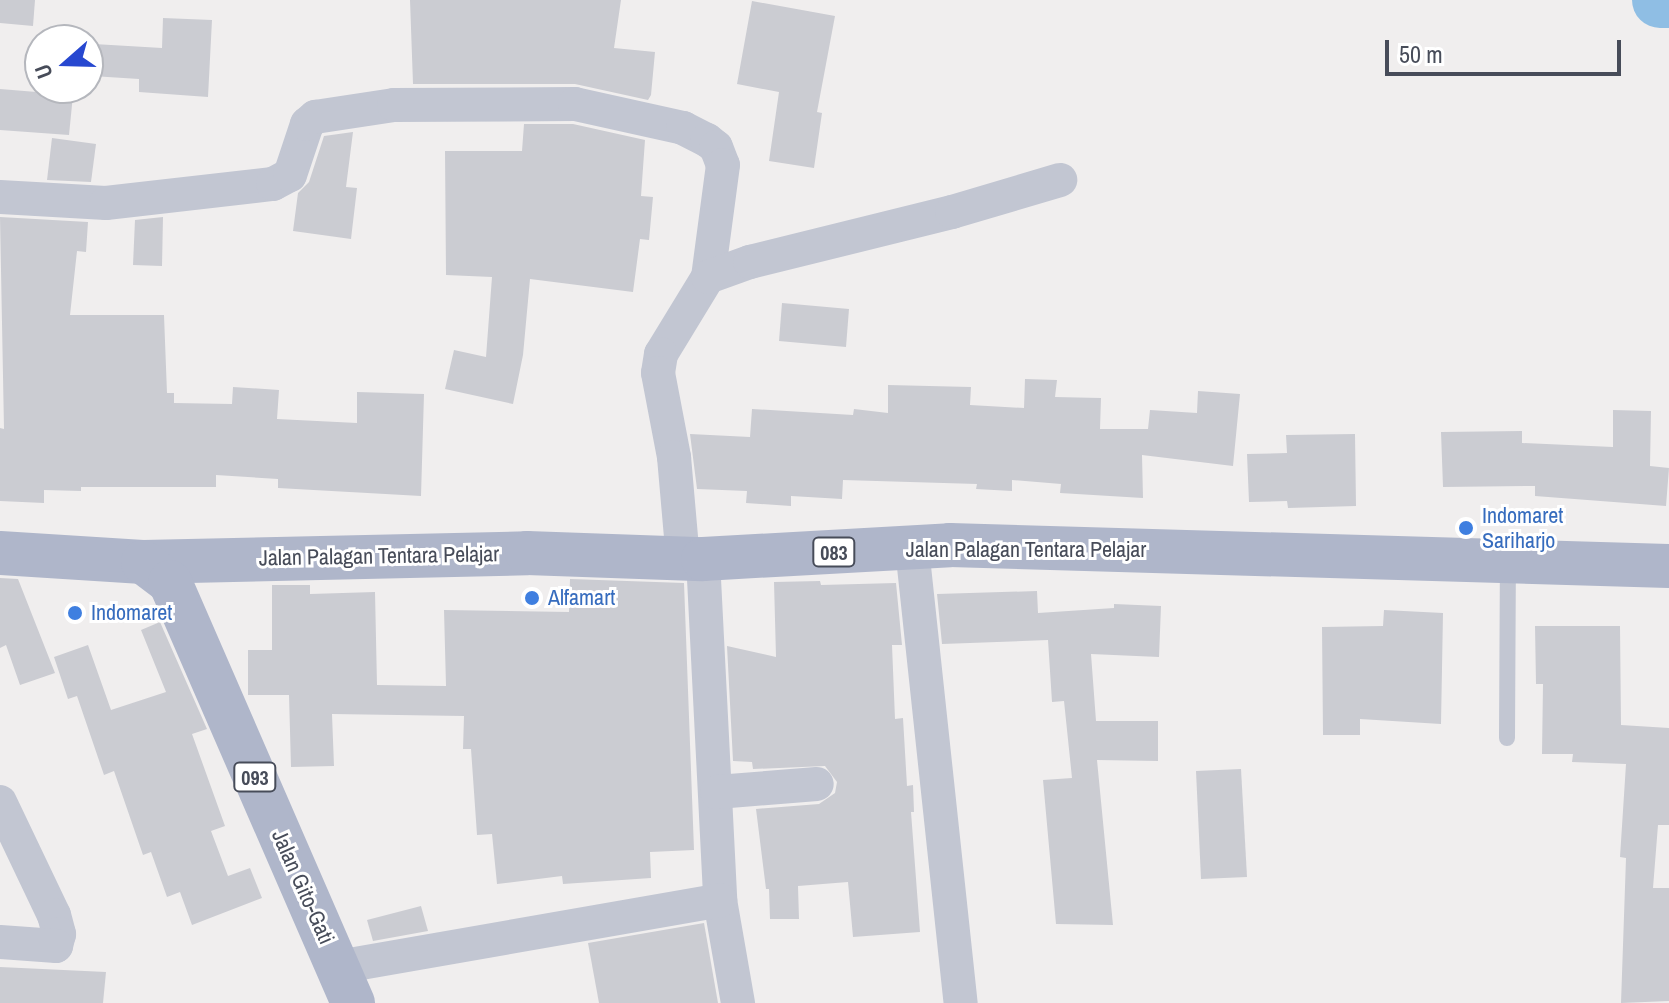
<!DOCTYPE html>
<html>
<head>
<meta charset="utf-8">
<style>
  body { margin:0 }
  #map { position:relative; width:1669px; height:1003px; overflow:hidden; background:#f0eeee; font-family:"Archivo Narrow",sans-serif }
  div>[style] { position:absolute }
  .river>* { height:56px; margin:-28px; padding:0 28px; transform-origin:28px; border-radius:28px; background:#8fbee4 }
  .building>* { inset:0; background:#cbccd2 }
  .lane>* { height:16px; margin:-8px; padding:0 8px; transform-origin:8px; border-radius:8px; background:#c2c6d2 }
  .street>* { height:34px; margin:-17px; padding:0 17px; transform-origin:17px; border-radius:17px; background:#c2c6d2 }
  .primary>* { height:44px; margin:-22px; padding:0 22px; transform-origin:22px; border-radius:22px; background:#afb6ca }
  .dots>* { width:22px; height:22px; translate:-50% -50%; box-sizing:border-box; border:4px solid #fff; border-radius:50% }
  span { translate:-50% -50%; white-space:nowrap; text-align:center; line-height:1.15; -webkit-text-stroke:6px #fff; paint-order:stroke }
  .shield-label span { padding:2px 6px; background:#fff; border:2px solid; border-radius:6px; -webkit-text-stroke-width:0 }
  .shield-label { font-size:20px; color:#474c59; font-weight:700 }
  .shop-label { font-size:22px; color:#366cbe }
  .left { translate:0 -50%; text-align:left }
  .street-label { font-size:22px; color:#474c59 }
  .north { position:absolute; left:24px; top:24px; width:80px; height:80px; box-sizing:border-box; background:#fff; border:2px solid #b5b7bd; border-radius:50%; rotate:250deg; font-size:22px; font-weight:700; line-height:32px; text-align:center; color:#474c59 }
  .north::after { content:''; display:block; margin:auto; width:28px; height:36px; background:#2748d0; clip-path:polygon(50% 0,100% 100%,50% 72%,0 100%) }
  .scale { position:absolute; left:1385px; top:40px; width:236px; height:36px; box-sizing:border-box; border:4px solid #474c59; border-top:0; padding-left:10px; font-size:24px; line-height:28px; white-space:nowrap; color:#474c59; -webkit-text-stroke:6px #fff; paint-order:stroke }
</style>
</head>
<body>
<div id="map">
  <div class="river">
    <i style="left:1660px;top:0;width:9px"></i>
  </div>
  <div class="building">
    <i style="clip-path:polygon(0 0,35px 0,33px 26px,0 23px)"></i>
    <i style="clip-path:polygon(410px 0,621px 0,614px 48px,655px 52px,651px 95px,648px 100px,575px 84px,413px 84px)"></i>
    <i style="clip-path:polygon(752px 1px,835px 16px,817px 112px,822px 113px,814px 168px,769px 161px,779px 92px,737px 84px)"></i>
    <i style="clip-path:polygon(163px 18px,212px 20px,208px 97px,139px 92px,139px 79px,92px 76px,94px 44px,162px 48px)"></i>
    <i style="clip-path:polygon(0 89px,73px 95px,69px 135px,0 130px)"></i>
    <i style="clip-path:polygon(524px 124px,573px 124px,645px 140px,641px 196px,653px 197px,649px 240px,640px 239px,633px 292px,530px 279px,523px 355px,513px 404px,445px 389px,454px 350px,486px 357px,492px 277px,446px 275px,445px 151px,522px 151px)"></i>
    <i style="clip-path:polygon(353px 132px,346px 187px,357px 188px,351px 239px,293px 231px,298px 193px,309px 182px,324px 136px)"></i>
    <i style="clip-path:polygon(52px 138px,96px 144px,91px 182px,47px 180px)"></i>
    <i style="clip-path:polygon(0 217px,88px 222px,86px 252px,77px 251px,70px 315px,164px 315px,167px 393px,174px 393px,174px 403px,232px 404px,233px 387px,279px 390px,277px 419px,357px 423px,357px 392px,424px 394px,421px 496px,278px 488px,278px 479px,216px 475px,216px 487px,81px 487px,81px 491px,44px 490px,44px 503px,0 501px,0 428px,4px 429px)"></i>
    <i style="clip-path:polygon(163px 217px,162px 266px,133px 265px,135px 220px)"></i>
    <i style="clip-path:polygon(782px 303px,849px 309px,846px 347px,779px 341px)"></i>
    <i style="clip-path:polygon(1025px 379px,1057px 380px,1055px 397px,1101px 398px,1100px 429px,1148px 429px,1150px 410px,1197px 413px,1198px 391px,1240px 394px,1233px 466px,1142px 455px,1143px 498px,1060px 493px,1061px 484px,1012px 480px,1012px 491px,976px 489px,977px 484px,843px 480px,842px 499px,791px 496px,791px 506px,746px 503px,747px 491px,697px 489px,690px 434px,750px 437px,752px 409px,853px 415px,854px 409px,888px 413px,888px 385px,971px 387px,970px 405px,1024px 408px)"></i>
    <i style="clip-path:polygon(1613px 410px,1651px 411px,1650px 466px,1669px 468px,1666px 506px,1535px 496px,1535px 486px,1443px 487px,1441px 432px,1522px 431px,1522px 443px,1613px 447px)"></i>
    <i style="clip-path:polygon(1355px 434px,1356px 506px,1288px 508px,1287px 501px,1249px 502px,1247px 454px,1287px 453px,1286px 435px)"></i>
    <i style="clip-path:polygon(0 578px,18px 579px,55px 673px,20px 685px,6px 645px,0 648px)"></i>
    <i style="clip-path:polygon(570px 579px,684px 583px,694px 850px,650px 852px,651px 878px,563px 884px,562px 876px,497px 884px,492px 834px,477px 835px,471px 749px,463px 749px,464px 716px,332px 714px,334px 766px,291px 767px,289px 695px,248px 695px,248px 650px,272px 650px,272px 585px,310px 585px,310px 594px,375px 592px,377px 685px,446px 686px,444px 610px,569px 612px)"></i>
    <i style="clip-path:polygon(820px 581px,821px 585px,896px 583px,902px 645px,892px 645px,895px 719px,903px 718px,907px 786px,913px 785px,914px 812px,911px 812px,920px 932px,853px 937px,848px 882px,798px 886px,799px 919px,770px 919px,769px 889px,766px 889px,756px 809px,819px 804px,835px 793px,837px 782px,825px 766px,753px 769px,752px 762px,733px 761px,727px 646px,776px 657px,774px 582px)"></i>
    <i style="clip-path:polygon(1037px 591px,1038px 613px,1114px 608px,1114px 604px,1161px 606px,1159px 657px,1091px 654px,1096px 721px,1158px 721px,1158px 761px,1097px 760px,1113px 925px,1056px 924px,1043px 780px,1072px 778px,1064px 701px,1052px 702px,1048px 640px,942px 644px,937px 594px)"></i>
    <i style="clip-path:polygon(1384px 610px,1443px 613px,1441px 724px,1360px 719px,1360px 735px,1323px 735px,1322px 627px,1383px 626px)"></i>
    <i style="clip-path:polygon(160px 622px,207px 729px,192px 734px,225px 826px,211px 831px,228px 876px,250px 868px,262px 898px,192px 925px,180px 892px,167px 897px,151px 852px,143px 855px,114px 771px,104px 775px,77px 696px,68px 699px,54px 657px,88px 645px,111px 710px,166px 692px,141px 630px)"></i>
    <i style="clip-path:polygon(1535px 626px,1620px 626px,1621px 725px,1669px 728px,1669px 825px,1658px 825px,1653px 888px,1669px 888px,1669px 1001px,1621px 1003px,1626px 858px,1620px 857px,1626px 764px,1572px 762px,1573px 754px,1542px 754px,1543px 684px,1536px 684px)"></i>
    <i style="clip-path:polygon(1241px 769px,1247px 877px,1201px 879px,1196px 771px)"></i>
    <i style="clip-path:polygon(421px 906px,428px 931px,373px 941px,367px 920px)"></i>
    <i style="clip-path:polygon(704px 923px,718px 1003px,599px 1003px,588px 943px)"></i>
    <i style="clip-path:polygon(0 967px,106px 972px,103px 1003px,0 1003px)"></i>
  </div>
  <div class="lane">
    <i style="left:1507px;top:738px;width:177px;rotate:-89.7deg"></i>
  </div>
  <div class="street">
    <i style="left:0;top:197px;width:106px;rotate:3.2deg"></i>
    <i style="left:106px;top:203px;width:168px;rotate:-6.5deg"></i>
    <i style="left:273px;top:184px;width:19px;rotate:-28deg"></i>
    <i style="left:290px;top:175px;width:54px;rotate:-71.6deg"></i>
    <i style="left:307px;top:124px;width:11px;rotate:-41deg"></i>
    <i style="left:315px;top:117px;width:80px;rotate:-8.6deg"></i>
    <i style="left:394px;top:105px;width:181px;rotate:-0.3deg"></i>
    <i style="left:575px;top:104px;width:111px;rotate:12.5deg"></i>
    <i style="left:683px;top:128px;width:27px;rotate:27deg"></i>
    <i style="left:707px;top:140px;width:11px;rotate:38deg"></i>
    <i style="left:716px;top:147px;width:19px;rotate:69deg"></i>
    <i style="left:723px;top:165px;width:113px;rotate:97.6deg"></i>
    <i style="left:708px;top:277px;width:90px;rotate:121.4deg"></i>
    <i style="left:661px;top:354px;width:19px;rotate:99deg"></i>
    <i style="left:658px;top:373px;width:86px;rotate:79.2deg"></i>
    <i style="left:674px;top:457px;width:102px;rotate:85deg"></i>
    <i style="left:708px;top:277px;width:45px;rotate:-19.7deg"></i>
    <i style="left:750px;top:262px;width:208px;rotate:-13.9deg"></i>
    <i style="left:952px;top:212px;width:113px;rotate:-16.5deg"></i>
    <i style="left:912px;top:548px;width:458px;rotate:83.9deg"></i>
    <i style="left:703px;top:559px;width:341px;rotate:87.1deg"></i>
    <i style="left:720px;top:900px;width:105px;rotate:80.1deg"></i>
    <i style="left:717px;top:792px;width:100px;rotate:-4.6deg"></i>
    <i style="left:0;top:802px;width:125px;rotate:64.5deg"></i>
    <i style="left:54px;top:915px;width:20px;rotate:75deg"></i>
    <i style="left:59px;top:934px;width:12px;rotate:104deg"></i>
    <i style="left:56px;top:946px;width:56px;rotate:-175.9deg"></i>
    <i style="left:338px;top:967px;width:388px;rotate:-9.9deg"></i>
  </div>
  <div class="primary">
    <i style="left:0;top:553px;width:143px;rotate:3.6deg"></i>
    <i style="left:143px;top:562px;width:384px;rotate:-1.3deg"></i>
    <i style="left:527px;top:553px;width:176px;rotate:2deg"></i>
    <i style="left:703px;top:559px;width:247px;rotate:-3.2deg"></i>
    <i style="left:950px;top:545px;width:719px;rotate:1.67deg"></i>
    <i style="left:143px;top:562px;width:34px;rotate:37deg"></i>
    <i style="left:170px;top:582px;width:459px;rotate:66.5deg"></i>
  </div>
  <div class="dots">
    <i style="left:1466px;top:528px;background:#3f7fe0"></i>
    <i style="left:532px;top:598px;background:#3f7fe0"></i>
    <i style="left:75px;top:613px;background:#3f7fe0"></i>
  </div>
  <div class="shield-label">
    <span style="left:834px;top:552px">083</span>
    <span style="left:255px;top:777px">093</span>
  </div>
  <div class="shop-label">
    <span class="left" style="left:1482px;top:528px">Indomaret<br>Sariharjo</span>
    <span class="left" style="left:548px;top:598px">Alfamart</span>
    <span class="left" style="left:91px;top:613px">Indomaret</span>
  </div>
  <div class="street-label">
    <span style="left:1026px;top:550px">Jalan Palagan Tentara Pelajar</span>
    <span style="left:379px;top:556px;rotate:-1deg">Jalan Palagan Tentara Pelajar</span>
    <span style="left:303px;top:887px;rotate:66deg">Jalan Gito-Gati</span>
  </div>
  <div class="north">U</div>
  <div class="scale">50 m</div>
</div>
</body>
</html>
